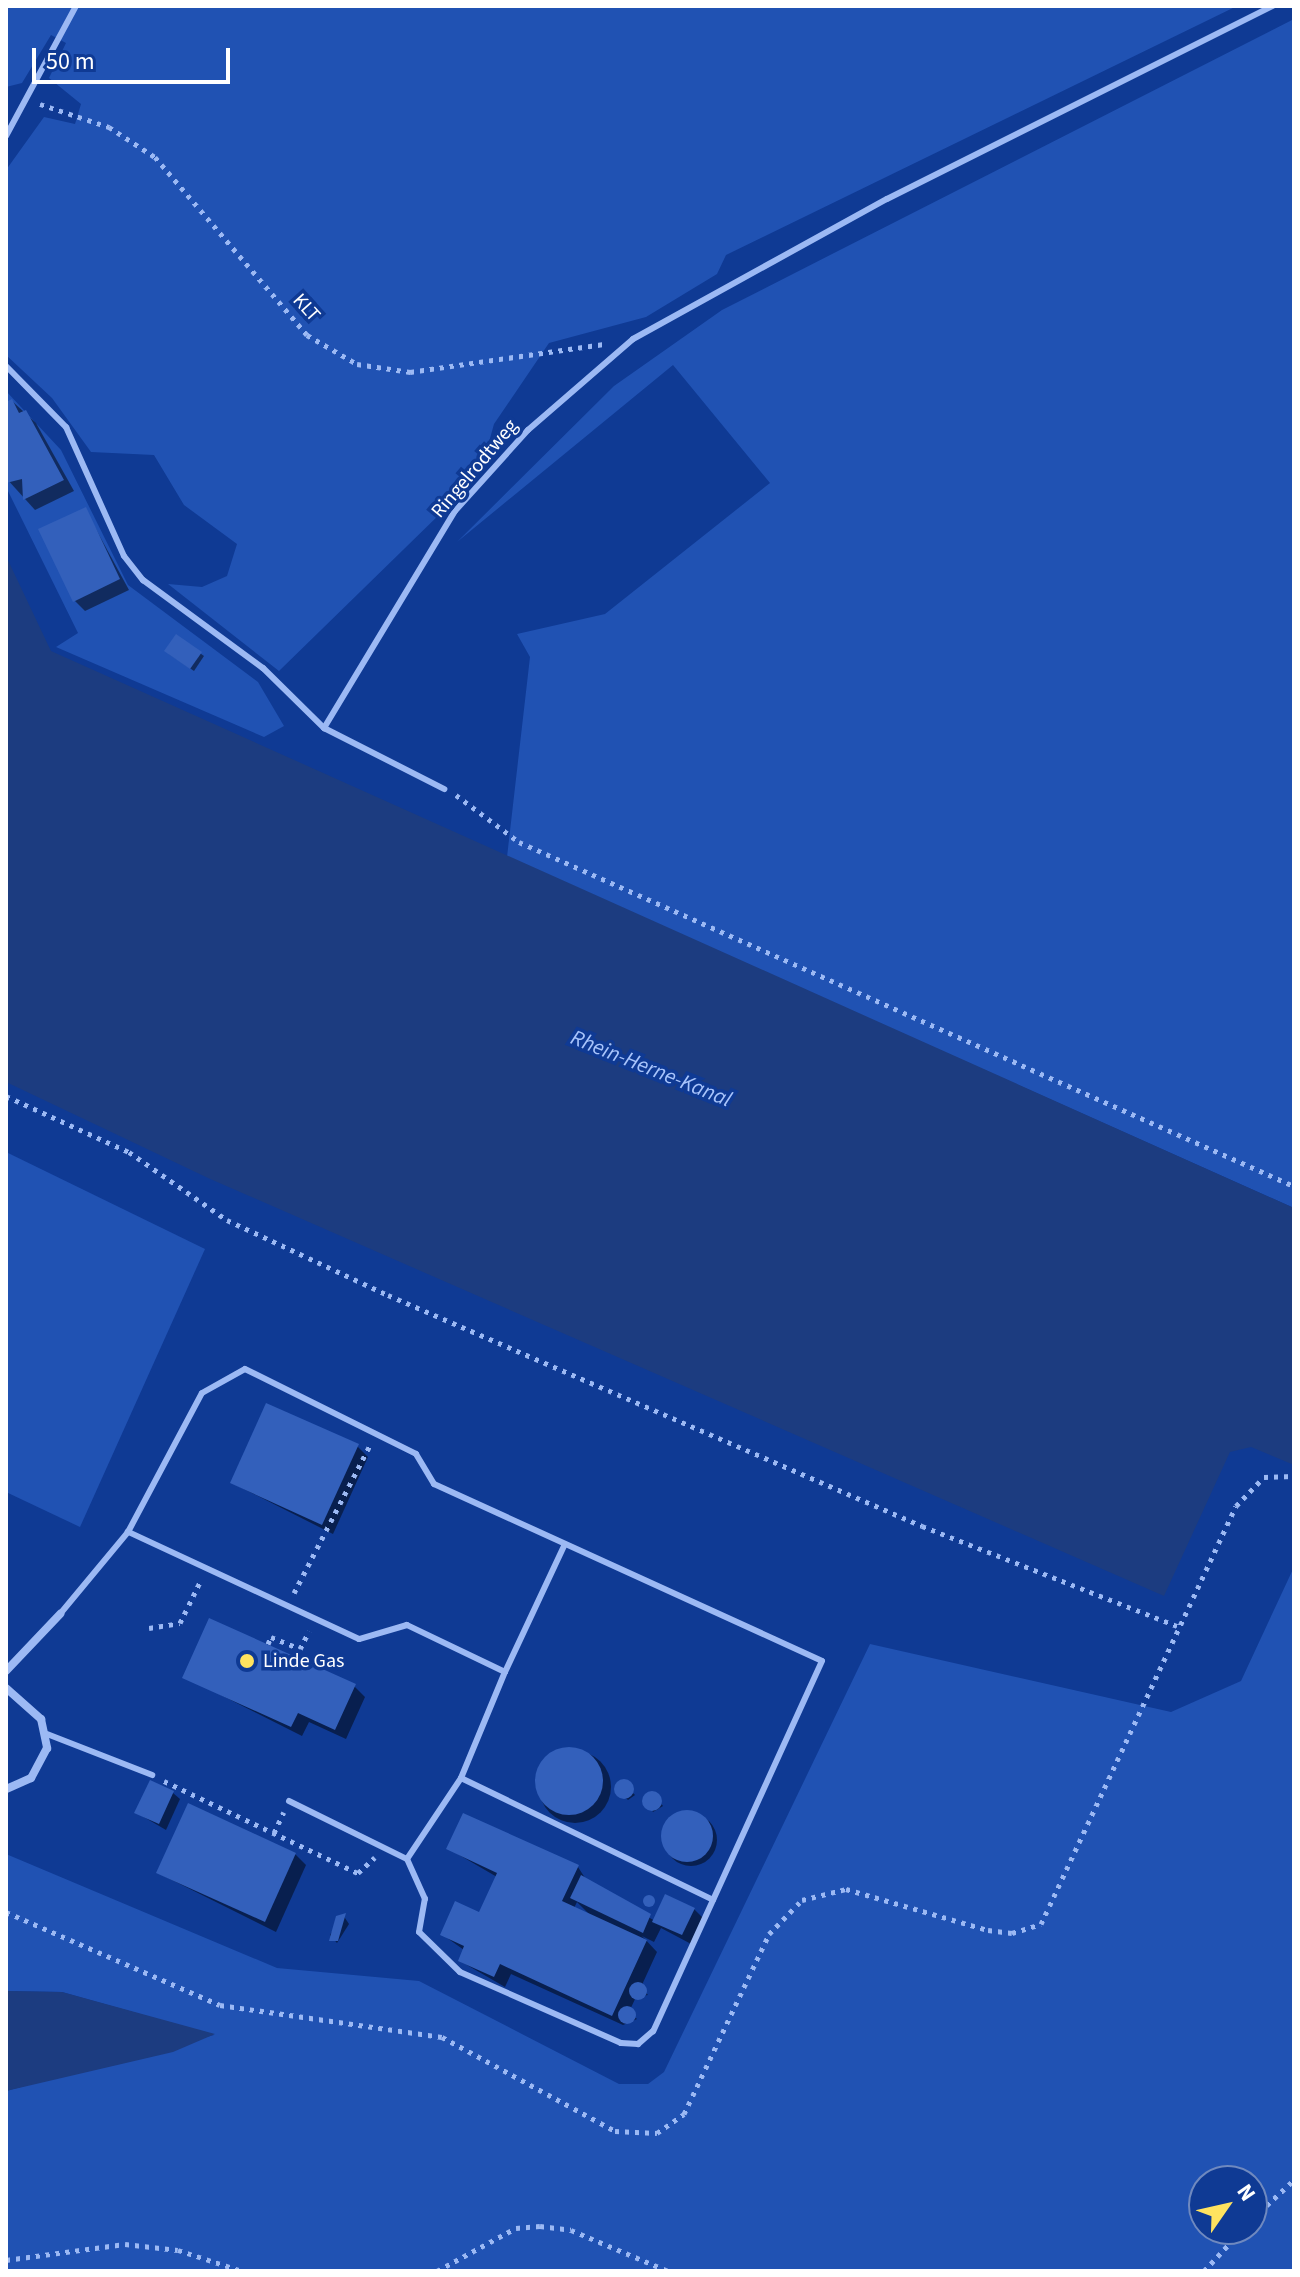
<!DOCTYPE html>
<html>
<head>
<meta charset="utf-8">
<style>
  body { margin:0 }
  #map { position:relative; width:1300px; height:2277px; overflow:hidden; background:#0f3a94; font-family:"Source Sans 3",sans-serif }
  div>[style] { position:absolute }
  .green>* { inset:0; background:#2052b3 }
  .water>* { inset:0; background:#1c3c80 }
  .shadow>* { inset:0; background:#0007 }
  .round { border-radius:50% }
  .building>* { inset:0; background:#3360bb }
  .path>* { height:5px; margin-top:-2.5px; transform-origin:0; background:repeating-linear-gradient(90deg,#9cb9f4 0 4px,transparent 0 10px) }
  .lane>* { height:6px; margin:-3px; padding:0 3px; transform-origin:3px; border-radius:3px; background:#9cb9f4 }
  .street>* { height:8px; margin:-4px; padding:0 4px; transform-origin:4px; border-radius:4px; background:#9cb9f4 }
  .dots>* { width:22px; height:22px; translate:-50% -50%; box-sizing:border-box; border:4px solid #0f3a94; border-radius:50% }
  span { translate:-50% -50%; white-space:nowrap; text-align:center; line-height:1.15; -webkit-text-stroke:7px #0f3a94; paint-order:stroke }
  .street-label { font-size:20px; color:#fff }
  .poi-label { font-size:20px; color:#fff }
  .left { translate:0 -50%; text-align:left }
  .water-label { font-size:22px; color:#a8c4fb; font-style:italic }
  .frame { position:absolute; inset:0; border:8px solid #fff; pointer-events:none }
  .north { position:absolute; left:1188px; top:2165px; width:80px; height:80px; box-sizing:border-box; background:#0f3a94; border:2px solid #6f89bf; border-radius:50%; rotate:56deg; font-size:22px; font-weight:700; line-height:32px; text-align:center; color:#fff }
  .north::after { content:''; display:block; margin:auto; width:28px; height:36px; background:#ffe35f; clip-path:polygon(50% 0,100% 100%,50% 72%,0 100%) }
  .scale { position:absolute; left:32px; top:48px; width:198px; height:36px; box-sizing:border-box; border:4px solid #fff; border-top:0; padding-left:10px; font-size:24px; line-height:28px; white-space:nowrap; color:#fff; -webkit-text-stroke:6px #0f3a94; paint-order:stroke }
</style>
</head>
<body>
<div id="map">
  <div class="green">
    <i style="clip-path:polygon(6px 6px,1237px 6px,726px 255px,717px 274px,646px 317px,549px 343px,494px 424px,484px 460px,445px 509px,279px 671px,168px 584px,202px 587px,227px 576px,237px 544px,184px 505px,154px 455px,91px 452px,52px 398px,6px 355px,6px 170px,44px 117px,75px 124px,81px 104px,49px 78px,66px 43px,51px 35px,22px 83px,6px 87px)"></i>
    <i style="clip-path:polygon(1294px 19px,1294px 1208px,507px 857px,530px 657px,517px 634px,605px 614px,770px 483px,673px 365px,457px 542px,614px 386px,722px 310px)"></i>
    <i style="clip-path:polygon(6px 391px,61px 450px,128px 585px,258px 682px,284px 726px,264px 737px,56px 647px,78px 633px,6px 487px)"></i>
    <i style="clip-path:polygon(6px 1152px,205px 1249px,80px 1527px,6px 1492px)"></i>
    <i style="clip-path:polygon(evenodd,1294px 1567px,1294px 2271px,6px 2271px,6px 2091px,214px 2035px,62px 1992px,6px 1991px,6px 1854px,277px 1968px,419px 1981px,619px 2084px,648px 2084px,664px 2072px,870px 1644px,1171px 1712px,1241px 1681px,1294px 1567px,1204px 2181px,1252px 2181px,1252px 2229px,1204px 2229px,1204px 2181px)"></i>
  </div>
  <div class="water">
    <i style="clip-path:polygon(6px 556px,51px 651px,1294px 1208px,1294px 1465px,1251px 1447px,1230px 1452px,1164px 1596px,208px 1178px,6px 1082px)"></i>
    <i style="clip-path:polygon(6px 1991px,62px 1992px,215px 2034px,173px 2052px,6px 2091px)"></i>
  </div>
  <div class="shadow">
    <i style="clip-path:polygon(12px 401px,36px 423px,74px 491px,35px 510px,6px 478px,6px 404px)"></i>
    <i style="clip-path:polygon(85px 509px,129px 590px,85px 611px,74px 600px)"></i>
    <i style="clip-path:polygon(177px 637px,204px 656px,194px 671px,169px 654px)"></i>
    <i style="clip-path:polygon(357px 1446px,368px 1457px,333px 1534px,232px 1483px)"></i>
    <i style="clip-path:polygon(185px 1677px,354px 1686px,365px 1697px,346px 1739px,309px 1722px,302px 1736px)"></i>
    <i class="round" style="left:539px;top:1751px;width:72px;height:72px"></i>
    <i style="clip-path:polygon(623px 1783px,635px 1795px,628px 1800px,617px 1790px)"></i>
    <i style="clip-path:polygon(173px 1793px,180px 1799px,166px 1830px,137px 1813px)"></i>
    <i style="clip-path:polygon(653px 1794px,663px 1806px,653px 1812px,645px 1799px)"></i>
    <i class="round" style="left:665px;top:1814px;width:52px;height:52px"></i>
    <i style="clip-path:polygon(evenodd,449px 1849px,578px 1867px,587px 1881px,655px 1921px,694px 1909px,705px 1920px,693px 1945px,661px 1928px,654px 1942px,642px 1936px,657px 1952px,641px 1987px,648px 1995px,636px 1997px,629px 2012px,637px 2019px,623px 2025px,511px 1974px,505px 1987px,460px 1961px,464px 1950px,443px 1935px,480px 1915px,497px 1877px,449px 1849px,577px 1902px,590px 1915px,574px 1908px,577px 1902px)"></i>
    <i style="clip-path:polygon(295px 1854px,306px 1865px,276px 1932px,158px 1873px)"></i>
    <i style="clip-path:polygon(343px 1915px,349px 1924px,337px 1943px,330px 1935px)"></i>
  </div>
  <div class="building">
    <i style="clip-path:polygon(12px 399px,19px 413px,26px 410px,64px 480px,23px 500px,22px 479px,6px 483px,6px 402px)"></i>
    <i style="clip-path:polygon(86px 507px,120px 579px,73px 602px,38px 529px)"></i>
    <i style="clip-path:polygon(176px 634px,202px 652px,190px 669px,164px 651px)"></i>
    <i style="clip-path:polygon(266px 1403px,359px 1444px,322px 1525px,230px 1483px)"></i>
    <i style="clip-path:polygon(209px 1618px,356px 1684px,335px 1730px,298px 1713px,291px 1727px,182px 1678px)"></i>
    <i class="round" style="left:535px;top:1747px;width:68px;height:68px"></i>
    <i class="round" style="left:614px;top:1779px;width:20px;height:20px"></i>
    <i style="clip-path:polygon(150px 1780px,174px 1791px,159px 1824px,134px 1813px)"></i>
    <i class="round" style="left:642px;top:1791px;width:20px;height:20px"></i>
    <i style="clip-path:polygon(188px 1803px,296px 1853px,265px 1922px,156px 1873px)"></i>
    <i class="round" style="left:661px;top:1810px;width:52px;height:52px"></i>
    <i style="clip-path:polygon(463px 1813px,579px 1865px,562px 1901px,647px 1940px,612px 2016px,500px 1964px,494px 1977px,458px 1961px,464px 1946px,440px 1935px,455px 1901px,479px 1912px,497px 1873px,446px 1849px)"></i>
    <i style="clip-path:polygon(581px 1875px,651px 1914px,643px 1933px,570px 1898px)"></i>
    <i style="clip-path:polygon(665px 1894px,695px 1908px,682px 1935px,652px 1922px)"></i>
    <i class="round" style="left:643px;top:1895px;width:12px;height:12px"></i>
    <i style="clip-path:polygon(346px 1913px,338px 1941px,329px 1941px,336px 1916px)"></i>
    <i class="round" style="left:629px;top:1982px;width:18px;height:18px"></i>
    <i class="round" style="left:618px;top:2006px;width:18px;height:18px"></i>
  </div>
  <div class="path">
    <i style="left:40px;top:104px;width:73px;rotate:18.4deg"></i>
    <i style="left:109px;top:127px;width:55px;rotate:33.1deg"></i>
    <i style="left:155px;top:157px;width:234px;rotate:49.5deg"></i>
    <i style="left:307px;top:335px;width:58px;rotate:30.1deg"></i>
    <i style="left:357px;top:364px;width:54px;rotate:8.6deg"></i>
    <i style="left:410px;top:372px;width:196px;rotate:-8.2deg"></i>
    <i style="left:456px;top:795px;width:79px;rotate:36.7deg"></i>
    <i style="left:519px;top:842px;width:848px;rotate:23.94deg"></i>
    <i style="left:6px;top:1096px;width:135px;rotate:24.5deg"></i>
    <i style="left:129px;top:1152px;width:119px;rotate:34.8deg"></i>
    <i style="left:227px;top:1220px;width:178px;rotate:25deg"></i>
    <i style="left:388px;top:1295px;width:582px;rotate:23.39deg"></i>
    <i style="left:922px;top:1526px;width:274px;rotate:21.4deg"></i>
    <i style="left:294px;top:1593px;width:166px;rotate:-62.8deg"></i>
    <i style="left:149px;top:1628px;width:31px;rotate:-9deg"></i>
    <i style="left:180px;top:1623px;width:48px;rotate:-64deg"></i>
    <i style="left:268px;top:1644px;width:8px;rotate:-67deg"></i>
    <i style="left:271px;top:1637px;width:31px;rotate:22deg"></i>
    <i style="left:300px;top:1649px;width:20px;rotate:-63deg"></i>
    <i style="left:164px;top:1781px;width:215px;rotate:25.4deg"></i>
    <i style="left:358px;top:1873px;width:23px;rotate:-43deg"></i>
    <i style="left:274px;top:1833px;width:23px;rotate:-65deg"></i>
    <i style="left:6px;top:1912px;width:233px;rotate:23.5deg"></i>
    <i style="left:220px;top:2005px;width:224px;rotate:8.2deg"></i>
    <i style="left:442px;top:2037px;width:197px;rotate:28.5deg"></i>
    <i style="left:615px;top:2131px;width:42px;rotate:2.7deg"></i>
    <i style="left:657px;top:2133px;width:33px;rotate:-35deg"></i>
    <i style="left:684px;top:2114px;width:199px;rotate:-64.7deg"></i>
    <i style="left:769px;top:1934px;width:47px;rotate:-45.9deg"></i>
    <i style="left:802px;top:1900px;width:45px;rotate:-14deg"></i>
    <i style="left:846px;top:1889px;width:148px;rotate:16.1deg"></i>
    <i style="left:988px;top:1930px;width:24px;rotate:7deg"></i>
    <i style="left:1012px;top:1933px;width:30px;rotate:-17deg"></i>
    <i style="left:1041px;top:1924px;width:461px;rotate:-65deg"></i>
    <i style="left:1236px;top:1506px;width:40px;rotate:-46deg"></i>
    <i style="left:1264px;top:1477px;width:30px;rotate:-2deg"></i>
    <i style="left:1252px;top:2219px;width:57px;rotate:-42.9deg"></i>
    <i style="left:6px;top:2260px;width:120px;rotate:-7.7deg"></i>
    <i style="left:125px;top:2244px;width:53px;rotate:6.5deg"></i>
    <i style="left:178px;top:2250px;width:67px;rotate:18.2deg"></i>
    <i style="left:437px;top:2271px;width:90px;rotate:-28.6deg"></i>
    <i style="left:516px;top:2228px;width:24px;rotate:-5deg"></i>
    <i style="left:540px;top:2226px;width:31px;rotate:7deg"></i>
    <i style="left:571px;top:2230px;width:105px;rotate:22.9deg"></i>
    <i style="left:1204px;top:2271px;width:57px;rotate:-47.1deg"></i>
  </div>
  <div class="lane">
    <i style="left:6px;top:136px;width:148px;rotate:-61.7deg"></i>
    <i style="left:6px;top:366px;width:86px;rotate:45.5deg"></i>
    <i style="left:66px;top:427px;width:141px;rotate:65.8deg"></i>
    <i style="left:124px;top:556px;width:31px;rotate:52deg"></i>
    <i style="left:143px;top:580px;width:149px;rotate:36.3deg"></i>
    <i style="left:263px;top:668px;width:86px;rotate:44.5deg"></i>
    <i style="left:324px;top:728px;width:135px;rotate:26.9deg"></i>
    <i style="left:324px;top:728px;width:253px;rotate:-58.9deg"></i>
    <i style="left:455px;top:511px;width:109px;rotate:-48deg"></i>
    <i style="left:528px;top:430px;width:139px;rotate:-40.9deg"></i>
    <i style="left:633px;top:339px;width:290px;rotate:-28.9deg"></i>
    <i style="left:887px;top:199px;width:432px;rotate:-26.6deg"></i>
    <i style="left:60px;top:1614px;width:107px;rotate:-50.3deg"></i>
    <i style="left:128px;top:1532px;width:157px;rotate:-62deg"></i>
    <i style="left:202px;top:1393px;width:49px;rotate:-29.2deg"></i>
    <i style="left:245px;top:1369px;width:191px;rotate:26.4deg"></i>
    <i style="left:416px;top:1454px;width:35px;rotate:59deg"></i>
    <i style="left:434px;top:1484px;width:426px;rotate:24.5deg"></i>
    <i style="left:822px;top:1661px;width:407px;rotate:114.5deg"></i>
    <i style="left:653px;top:2031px;width:20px;rotate:139deg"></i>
    <i style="left:638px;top:2044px;width:17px;rotate:-177deg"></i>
    <i style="left:621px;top:2043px;width:176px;rotate:-156.2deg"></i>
    <i style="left:460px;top:1972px;width:57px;rotate:-135.7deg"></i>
    <i style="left:419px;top:1932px;width:34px;rotate:-80deg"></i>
    <i style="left:425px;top:1899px;width:44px;rotate:-114.2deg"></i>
    <i style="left:407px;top:1859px;width:97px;rotate:-56.3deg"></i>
    <i style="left:461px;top:1778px;width:115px;rotate:-67.5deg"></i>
    <i style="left:505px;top:1672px;width:109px;rotate:-154.4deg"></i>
    <i style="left:407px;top:1625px;width:50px;rotate:163.7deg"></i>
    <i style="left:359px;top:1639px;width:255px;rotate:-155.1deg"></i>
    <i style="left:505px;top:1672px;width:141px;rotate:-64.9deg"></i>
    <i style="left:47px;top:1734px;width:113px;rotate:21.3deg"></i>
    <i style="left:461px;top:1778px;width:280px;rotate:25.8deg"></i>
    <i style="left:289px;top:1801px;width:131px;rotate:26.2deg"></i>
  </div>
  <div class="street">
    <i style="left:6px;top:1671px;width:79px;rotate:-46.5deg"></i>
    <i style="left:6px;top:1688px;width:47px;rotate:41.5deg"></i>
    <i style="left:41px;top:1719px;width:30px;rotate:78deg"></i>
    <i style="left:47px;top:1748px;width:34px;rotate:118deg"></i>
    <i style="left:31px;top:1778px;width:27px;rotate:156deg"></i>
  </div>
  <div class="dots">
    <i style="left:247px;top:1661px;background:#ffe35f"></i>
  </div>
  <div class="street-label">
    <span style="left:306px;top:308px;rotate:48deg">KLT</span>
    <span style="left:475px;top:469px;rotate:-50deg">Ringelrodtweg</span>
  </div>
  <div class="poi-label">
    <span class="left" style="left:263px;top:1661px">Linde Gas</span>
  </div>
  <div class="water-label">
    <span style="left:651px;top:1069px;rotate:22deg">Rhein-Herne-Kanal</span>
  </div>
  <div class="frame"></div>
  <div class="north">N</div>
  <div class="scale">50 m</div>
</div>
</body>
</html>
